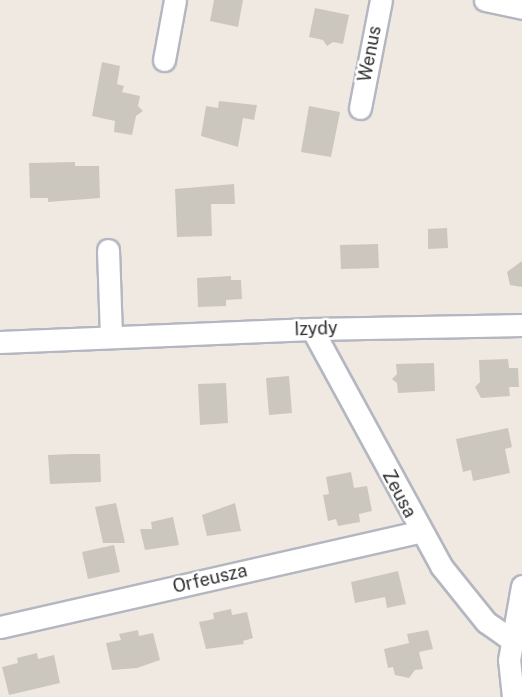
<!DOCTYPE html>
<html>
<head>
<meta charset="utf-8">
<style>
  body { margin:0 }
  #map { position:relative; width:522px; height:697px; overflow:hidden; background:#efe9e1; font-family:"Public Sans",sans-serif }
  div>[style] { position:absolute }
  .building>* { inset:0; background:#cbc7bf }
  .roads { filter:drop-shadow(2px 0 #b4b7c1) drop-shadow(-2px 0 #b4b7c1) drop-shadow(0 2px #b4b7c1) drop-shadow(0 -2px #b4b7c1) }
  .minor>* { height:21px; margin:-10.5px; padding:0 10.5px; transform-origin:10.5px; border-radius:10.5px; background:#fff }
  span { translate:-50% -50%; white-space:nowrap; text-align:center; line-height:1.15; -webkit-text-stroke:4.5px #fff; paint-order:stroke }
  .street-label { font-size:18px; color:#2e2e2e }
</style>
</head>
<body>
<div id="map">
  <div class="building">
    <i style="clip-path:polygon(214px 0,243px 0,238px 27px,210px 21px)"></i>
    <i style="clip-path:polygon(315px 8px,349px 15px,343px 44px,333px 42px,327px 46px,323px 40px,309px 37px)"></i>
    <i style="clip-path:polygon(102px 62px,120px 66px,117px 84px,124px 86px,122px 92px,140px 96px,138px 106px,143px 111px,136px 116px,132px 135px,114px 132px,115px 121px,92px 116px)"></i>
    <i style="clip-path:polygon(219px 101px,257px 105px,254px 120px,243px 118px,238px 147px,201px 136px,206px 106px,218px 108px)"></i>
    <i style="clip-path:polygon(309px 106px,340px 112px,331px 157px,301px 152px)"></i>
    <i style="clip-path:polygon(75px 162px,75px 166px,99px 166px,100px 198px,48px 202px,48px 198px,30px 198px,29px 163px)"></i>
    <i style="clip-path:polygon(234px 184px,235px 204px,211px 204px,212px 236px,177px 237px,175px 189px)"></i>
    <i style="clip-path:polygon(447px 228px,448px 248px,428px 249px,428px 229px)"></i>
    <i style="clip-path:polygon(378px 244px,379px 268px,341px 269px,340px 245px)"></i>
    <i style="clip-path:polygon(522px 261px,522px 287px,510px 285px,507px 272px)"></i>
    <i style="clip-path:polygon(231px 276px,231px 280px,241px 280px,242px 299px,226px 300px,226px 306px,198px 307px,197px 278px)"></i>
    <i style="clip-path:polygon(508px 359px,509px 368px,518px 368px,519px 387px,509px 387px,510px 396px,481px 398px,475px 387px,480px 382px,479px 360px)"></i>
    <i style="clip-path:polygon(434px 363px,435px 391px,398px 393px,397px 383px,392px 379px,397px 374px,396px 364px)"></i>
    <i style="clip-path:polygon(289px 376px,292px 413px,269px 415px,266px 378px)"></i>
    <i style="clip-path:polygon(226px 383px,228px 423px,200px 425px,198px 384px)"></i>
    <i style="clip-path:polygon(508px 428px,512px 447px,505px 449px,510px 473px,473px 481px,471px 470px,463px 472px,456px 439px)"></i>
    <i style="clip-path:polygon(72px 454px,100px 454px,101px 482px,50px 484px,48px 455px)"></i>
    <i style="clip-path:polygon(351px 472px,354px 488px,367px 486px,372px 511px,359px 514px,360px 522px,338px 526px,336px 519px,328px 521px,323px 495px,329px 494px,326px 477px)"></i>
    <i style="clip-path:polygon(116px 503px,125px 543px,103px 543px,95px 507px)"></i>
    <i style="clip-path:polygon(235px 503px,241px 531px,207px 536px,202px 515px)"></i>
    <i style="clip-path:polygon(173px 517px,179px 545px,145px 550px,140px 529px,152px 529px,151px 522px)"></i>
    <i style="clip-path:polygon(114px 545px,120px 572px,88px 579px,82px 552px)"></i>
    <i style="clip-path:polygon(398px 571px,406px 604px,387px 608px,385px 597px,355px 603px,351px 582px)"></i>
    <i style="clip-path:polygon(231px 609px,232px 615px,247px 612px,253px 638px,243px 641px,244px 644px,206px 649px,199px 622px,214px 619px,213px 613px)"></i>
    <i style="clip-path:polygon(138px 630px,139px 636px,153px 633px,160px 660px,137px 668px,112px 670px,106px 643px,121px 640px,119px 634px)"></i>
    <i style="clip-path:polygon(428px 630px,433px 649px,419px 652px,423px 669px,415px 670px,409px 678px,395px 675px,393px 667px,388px 668px,384px 649px,409px 643px,407px 634px)"></i>
    <i style="clip-path:polygon(37px 653px,38px 659px,54px 655px,60px 683px,9px 695px,2px 667px,18px 663px,17px 658px)"></i>
  </div>
  <div class="roads">
    <div class="minor">
      <i style="left:485px;top:0;width:38px;rotate:12deg"></i>
      <i style="left:164px;top:60px;width:61px;rotate:-79.6deg"></i>
      <i style="left:360px;top:108px;width:110px;rotate:-79deg"></i>
      <i style="left:108px;top:250px;width:87px;rotate:88deg"></i>
      <i style="left:312px;top:329px;width:270px;rotate:61.4deg"></i>
      <i style="left:441px;top:566px;width:72px;rotate:51.2deg"></i>
      <i style="left:486px;top:622px;width:32px;rotate:35deg"></i>
      <i style="left:0;top:342px;width:312px;rotate:-2.4deg"></i>
      <i style="left:312px;top:329px;width:210px;rotate:-1.1deg"></i>
      <i style="left:0;top:627px;width:430px;rotate:-12.8deg"></i>
      <i style="left:513px;top:697px;width:37px;rotate:-96deg"></i>
      <i style="left:509px;top:660px;width:75px;rotate:-80deg"></i>
    </div>
  </div>
  <div class="street-label">
    <span style="left:370px;top:54px;rotate:-79deg">Wenus</span>
    <span style="left:316px;top:329px;rotate:-2deg">Izydy</span>
    <span style="left:399px;top:494px;rotate:62deg">Zeusa</span>
    <span style="left:210px;top:579px;rotate:-13deg">Orfeusza</span>
  </div>
</div>
</body>
</html>
